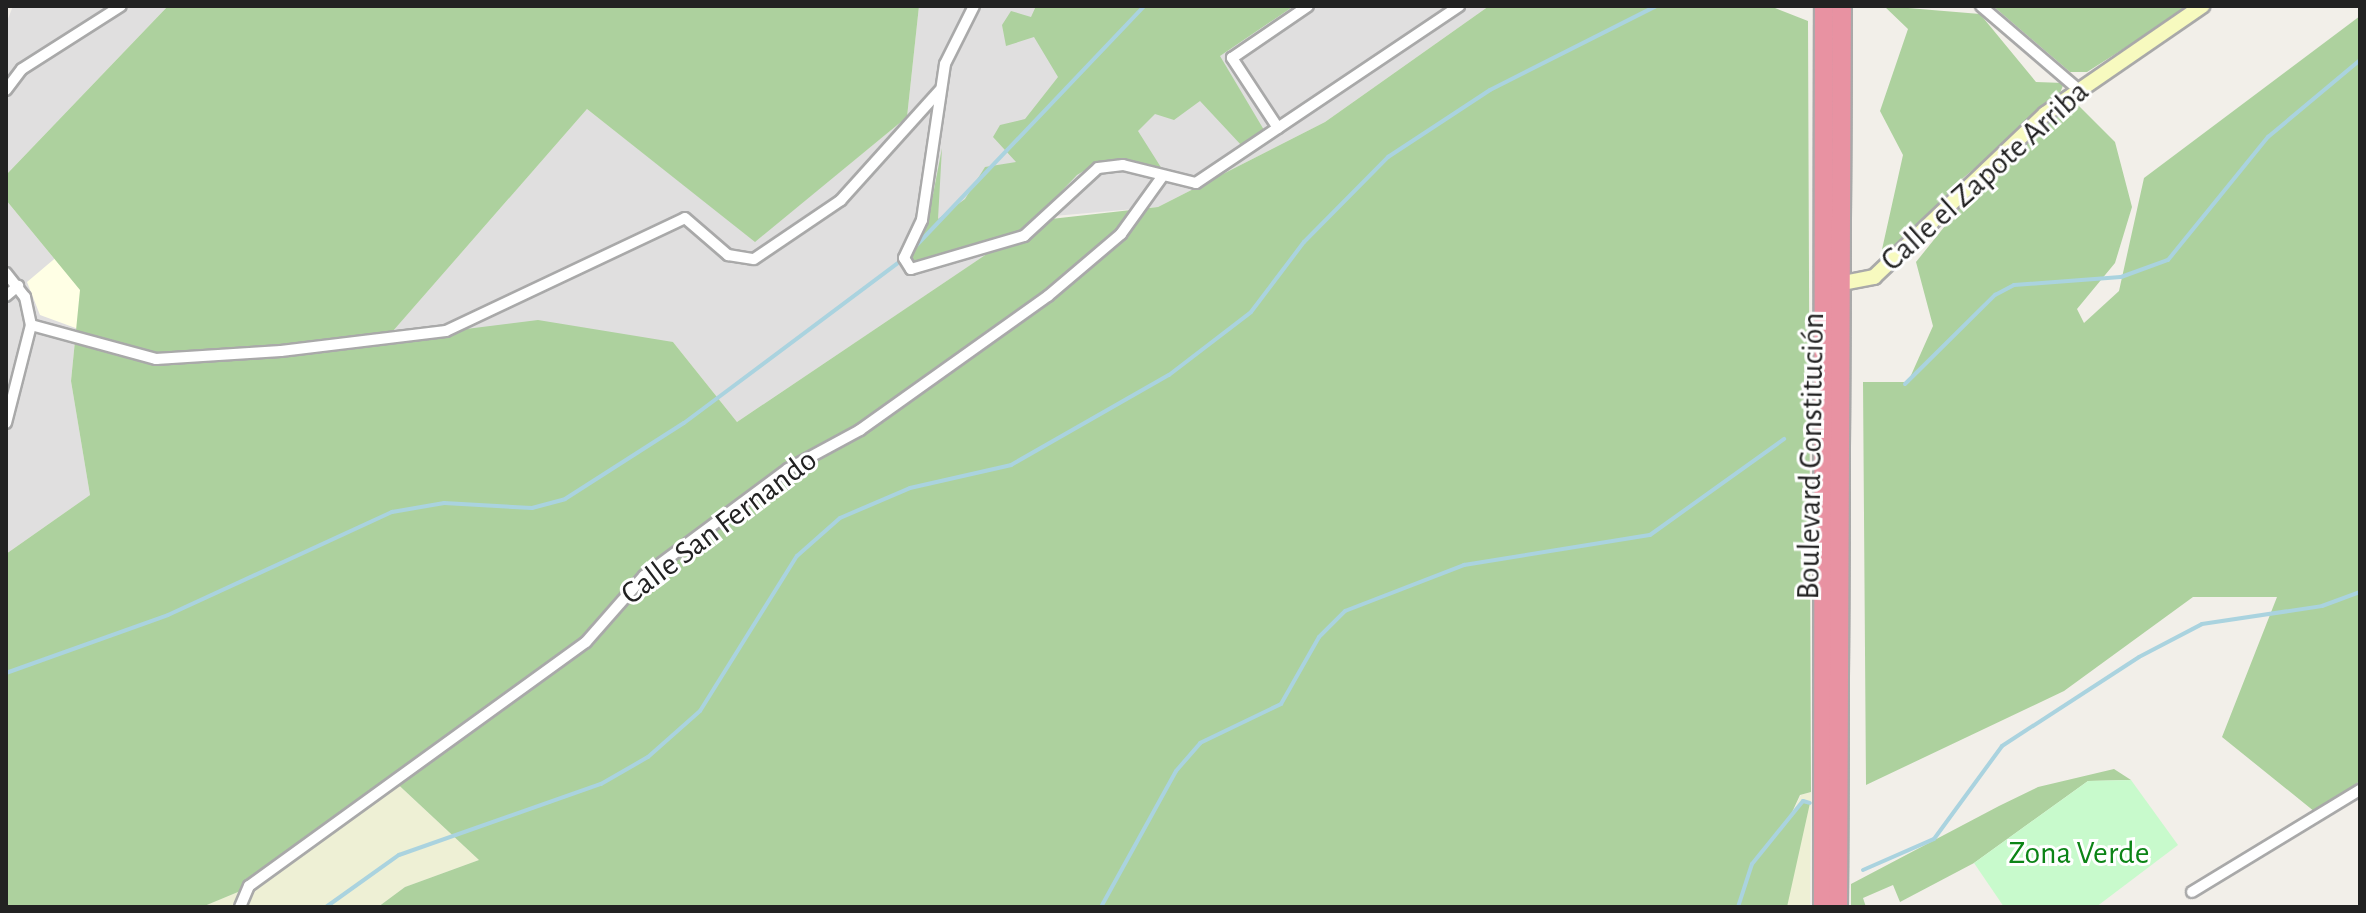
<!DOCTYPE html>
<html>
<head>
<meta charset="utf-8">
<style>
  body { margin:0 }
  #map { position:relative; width:2366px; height:913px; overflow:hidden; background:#f2efe9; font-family:"Alegreya Sans",sans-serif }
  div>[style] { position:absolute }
  .residential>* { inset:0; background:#e0dfdf }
  .education>* { inset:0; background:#ffffe5 }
  .farmland>* { inset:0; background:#eef0d5 }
  .forest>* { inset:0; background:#add19e }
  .park>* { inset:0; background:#c8facc }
  .stream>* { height:4px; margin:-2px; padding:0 2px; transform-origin:2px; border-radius:2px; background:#aad3df }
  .roads { filter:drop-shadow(2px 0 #a9a9a9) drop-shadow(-2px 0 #a9a9a9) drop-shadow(0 2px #a9a9a9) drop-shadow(0 -2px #a9a9a9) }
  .street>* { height:10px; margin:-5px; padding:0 5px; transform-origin:5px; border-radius:5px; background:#fff }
  .secondary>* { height:14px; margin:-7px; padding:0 7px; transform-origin:7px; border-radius:7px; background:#f7fabf }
  .highway>* { height:18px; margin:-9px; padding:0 9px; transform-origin:9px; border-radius:9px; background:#e892a2 }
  span { translate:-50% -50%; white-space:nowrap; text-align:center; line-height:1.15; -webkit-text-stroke:6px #fff; paint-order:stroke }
  .street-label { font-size:32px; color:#222 }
  .park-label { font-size:32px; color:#0c8416 }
  .frame { position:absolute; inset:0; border:8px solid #222; pointer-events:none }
</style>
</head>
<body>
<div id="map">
  <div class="residential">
    <i style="clip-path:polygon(13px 6px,168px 6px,6px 175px,6px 24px)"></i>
    <i style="clip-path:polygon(919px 6px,1036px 6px,1029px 27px,1203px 67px,1294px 6px,1489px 6px,1325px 122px,1158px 207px,1042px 217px,737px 422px,673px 342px,385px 340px,587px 109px,755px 241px,907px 117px)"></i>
    <i style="clip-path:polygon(6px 200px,80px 290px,71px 381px,90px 495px,6px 554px)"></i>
  </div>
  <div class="education">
    <i style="clip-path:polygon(59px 255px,103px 312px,81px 330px,40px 315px,27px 282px)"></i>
  </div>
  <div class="farmland">
    <i style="clip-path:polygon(389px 776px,479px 860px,405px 887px,378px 907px,202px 907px,262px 882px)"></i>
    <i style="clip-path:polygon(1811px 792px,1810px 907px,1737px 907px,1752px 864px,1785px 828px,1801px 795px)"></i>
  </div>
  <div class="forest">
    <i style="clip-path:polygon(168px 6px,919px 6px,907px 117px,755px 242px,587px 109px,386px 339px,538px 320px,673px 342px,737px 422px,1009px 239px,917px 265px,910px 258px,930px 210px,942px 148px,938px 219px,965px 199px,985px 167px,1016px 162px,993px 137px,1000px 125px,1025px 119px,1058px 77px,1034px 37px,1006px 46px,1002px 25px,1011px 11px,1031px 17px,1036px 6px,1294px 6px,1220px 56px,1264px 130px,1242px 146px,1200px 101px,1174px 120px,1155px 114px,1138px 131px,1162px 169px,1102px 160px,1077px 175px,1033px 221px,1158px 207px,1325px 122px,1489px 6px,1770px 6px,1808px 21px,1811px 792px,1800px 795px,1788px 821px,1803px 801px,1810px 803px,1787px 907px,1739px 907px,1741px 896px,1737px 907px,378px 907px,405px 887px,479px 860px,389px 776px,262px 882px,202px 907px,6px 907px,6px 554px,90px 495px,71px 381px,80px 290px,6px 200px,6px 175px)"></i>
    <i style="clip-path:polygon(1884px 6px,1980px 14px,2036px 82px,2064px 83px,2058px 98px,1956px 184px,1928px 229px,1879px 263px,1903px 155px,1880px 111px,1908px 29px)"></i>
    <i style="clip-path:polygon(1993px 6px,2191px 6px,2087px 72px,2070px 72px)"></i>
    <i style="clip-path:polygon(2360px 16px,2360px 781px,2315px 812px,2222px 737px,2277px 597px,2193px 597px,2064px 691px,1866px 785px,1863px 382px,1908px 382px,1933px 326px,1916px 262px,1990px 170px,2074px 101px,2115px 142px,2132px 207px,2115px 263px,2077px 309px,2084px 323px,2119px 291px,2144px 178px)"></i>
    <i style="clip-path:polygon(2114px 769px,2131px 780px,2088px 781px,1974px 863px,1900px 902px,1893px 885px,1863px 898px,1866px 907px,1851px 907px,1851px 884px,1999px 806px,2038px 787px)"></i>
  </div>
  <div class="park">
    <i style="clip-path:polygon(2131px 780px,2178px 845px,2096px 907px,2004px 907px,1974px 863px,2088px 781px)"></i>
  </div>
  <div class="stream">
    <i style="left:912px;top:250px;width:337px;rotate:-46.4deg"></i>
    <i style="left:1905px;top:384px;width:127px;rotate:-44.7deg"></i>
    <i style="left:1995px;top:295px;width:21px;rotate:-28deg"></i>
    <i style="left:2014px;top:285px;width:107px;rotate:-4.3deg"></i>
    <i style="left:2121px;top:277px;width:50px;rotate:-19.9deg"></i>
    <i style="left:2168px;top:260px;width:159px;rotate:-50.9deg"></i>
    <i style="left:2268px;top:137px;width:120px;rotate:-39.9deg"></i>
    <i style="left:6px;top:673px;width:172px;rotate:-19.7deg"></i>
    <i style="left:168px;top:615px;width:247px;rotate:-24.7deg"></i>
    <i style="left:392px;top:512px;width:53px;rotate:-9.8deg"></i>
    <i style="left:444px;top:503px;width:88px;rotate:3.3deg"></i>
    <i style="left:532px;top:508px;width:34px;rotate:-15deg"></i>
    <i style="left:565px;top:499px;width:141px;rotate:-32.6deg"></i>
    <i style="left:684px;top:423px;width:274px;rotate:-36.8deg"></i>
    <i style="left:1863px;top:870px;width:77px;rotate:-23.6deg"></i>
    <i style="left:1934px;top:839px;width:115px;rotate:-53.8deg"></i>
    <i style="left:2002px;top:746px;width:163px;rotate:-33deg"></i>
    <i style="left:2139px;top:657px;width:71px;rotate:-27.6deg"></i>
    <i style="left:2202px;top:624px;width:121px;rotate:-8.5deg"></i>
    <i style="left:2322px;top:606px;width:40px;rotate:-20.2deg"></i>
    <i style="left:326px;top:907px;width:90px;rotate:-35.5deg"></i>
    <i style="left:399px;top:855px;width:214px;rotate:-19.4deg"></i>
    <i style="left:601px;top:784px;width:54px;rotate:-29.9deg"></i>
    <i style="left:648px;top:757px;width:69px;rotate:-41.5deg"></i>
    <i style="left:700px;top:711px;width:183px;rotate:-58deg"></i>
    <i style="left:797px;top:556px;width:57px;rotate:-41.5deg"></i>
    <i style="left:840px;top:518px;width:76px;rotate:-23.2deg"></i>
    <i style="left:910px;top:488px;width:104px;rotate:-12.8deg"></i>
    <i style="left:1011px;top:465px;width:182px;rotate:-29.7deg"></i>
    <i style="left:1169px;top:375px;width:103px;rotate:-37.5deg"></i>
    <i style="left:1251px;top:312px;width:88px;rotate:-52.9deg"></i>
    <i style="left:1304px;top:242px;width:120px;rotate:-45.3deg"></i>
    <i style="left:1388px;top:157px;width:122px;rotate:-33.3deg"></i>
    <i style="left:1490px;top:90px;width:186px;rotate:-26.8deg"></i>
    <i style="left:1101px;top:907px;width:155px;rotate:-61.1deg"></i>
    <i style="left:1176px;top:771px;width:37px;rotate:-49deg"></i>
    <i style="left:1200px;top:743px;width:90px;rotate:-25.7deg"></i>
    <i style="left:1281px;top:704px;width:77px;rotate:-60.4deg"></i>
    <i style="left:1319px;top:637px;width:37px;rotate:-45deg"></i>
    <i style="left:1345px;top:611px;width:128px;rotate:-21.1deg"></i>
    <i style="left:1464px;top:565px;width:188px;rotate:-9.2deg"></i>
    <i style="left:1650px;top:535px;width:165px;rotate:-35.6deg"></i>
    <i style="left:1738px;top:907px;width:45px;rotate:-72deg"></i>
    <i style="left:1752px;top:864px;width:81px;rotate:-51deg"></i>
    <i style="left:1803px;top:801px;width:7px;rotate:16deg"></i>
  </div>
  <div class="roads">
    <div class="street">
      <i style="left:974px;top:6px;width:65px;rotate:116.6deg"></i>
      <i style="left:945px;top:64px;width:158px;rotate:98.4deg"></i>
      <i style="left:922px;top:220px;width:42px;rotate:115.3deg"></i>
      <i style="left:904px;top:258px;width:13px;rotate:58deg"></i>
      <i style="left:911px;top:269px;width:118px;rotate:-16.3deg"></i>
      <i style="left:1024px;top:236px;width:100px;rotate:-42.6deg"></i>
      <i style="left:1098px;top:168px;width:25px;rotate:-7deg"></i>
      <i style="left:1123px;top:165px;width:75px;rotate:13.9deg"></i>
      <i style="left:1196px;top:183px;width:317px;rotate:-33.9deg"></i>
      <i style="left:1981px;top:6px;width:128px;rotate:40.6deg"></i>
      <i style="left:6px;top:90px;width:26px;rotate:-53deg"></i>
      <i style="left:22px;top:69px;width:117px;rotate:-32.5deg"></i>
      <i style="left:1278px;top:128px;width:84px;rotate:-123.3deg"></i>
      <i style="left:1232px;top:58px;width:92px;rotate:-34.4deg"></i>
      <i style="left:6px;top:273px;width:31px;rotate:52deg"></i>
      <i style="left:25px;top:297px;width:29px;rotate:78deg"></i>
      <i style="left:31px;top:325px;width:101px;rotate:104.3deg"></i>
      <i style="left:6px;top:296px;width:16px;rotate:-40deg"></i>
      <i style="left:31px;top:325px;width:130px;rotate:15.2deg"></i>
      <i style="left:156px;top:359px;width:125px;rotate:-3.7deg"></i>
      <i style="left:281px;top:351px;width:166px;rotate:-6.9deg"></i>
      <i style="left:446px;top:331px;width:264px;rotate:-25.3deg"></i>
      <i style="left:685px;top:218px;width:57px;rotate:40.7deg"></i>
      <i style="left:728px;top:255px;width:26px;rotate:9deg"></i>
      <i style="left:754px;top:259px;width:105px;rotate:-34.1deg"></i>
      <i style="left:841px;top:200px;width:147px;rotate:-48deg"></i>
      <i style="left:2192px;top:892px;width:197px;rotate:-31.3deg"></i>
      <i style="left:240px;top:907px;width:23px;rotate:-67deg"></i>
      <i style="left:249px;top:886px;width:416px;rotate:-35.9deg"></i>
      <i style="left:586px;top:642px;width:88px;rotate:-48.7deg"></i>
      <i style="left:644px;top:576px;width:179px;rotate:-36.6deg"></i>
      <i style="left:788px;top:469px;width:82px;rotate:-28.4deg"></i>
      <i style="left:860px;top:430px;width:231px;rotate:-35.5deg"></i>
      <i style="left:1048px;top:296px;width:96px;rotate:-40.3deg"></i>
      <i style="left:1121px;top:234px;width:70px;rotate:-54.3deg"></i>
    </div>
    <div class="secondary">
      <i style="left:1843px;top:283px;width:32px;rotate:-11deg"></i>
      <i style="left:1874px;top:277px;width:236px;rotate:-43.6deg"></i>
      <i style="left:2045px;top:114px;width:191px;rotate:-34.5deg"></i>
    </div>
    <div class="highway">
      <i style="left:1823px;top:907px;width:901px;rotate:-89.94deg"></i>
      <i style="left:1838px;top:907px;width:901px;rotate:-89.75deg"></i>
    </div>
  </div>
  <div class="street-label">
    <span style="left:1985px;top:176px;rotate:-42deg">Calle el Zapote Arriba</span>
    <span style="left:1811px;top:456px;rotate:-89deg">Boulevard Constitución</span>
    <span style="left:719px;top:527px;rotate:-37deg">Calle San Fernando</span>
  </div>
  <div class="park-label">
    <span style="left:2079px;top:853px">Zona Verde</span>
  </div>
  <div class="frame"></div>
</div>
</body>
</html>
